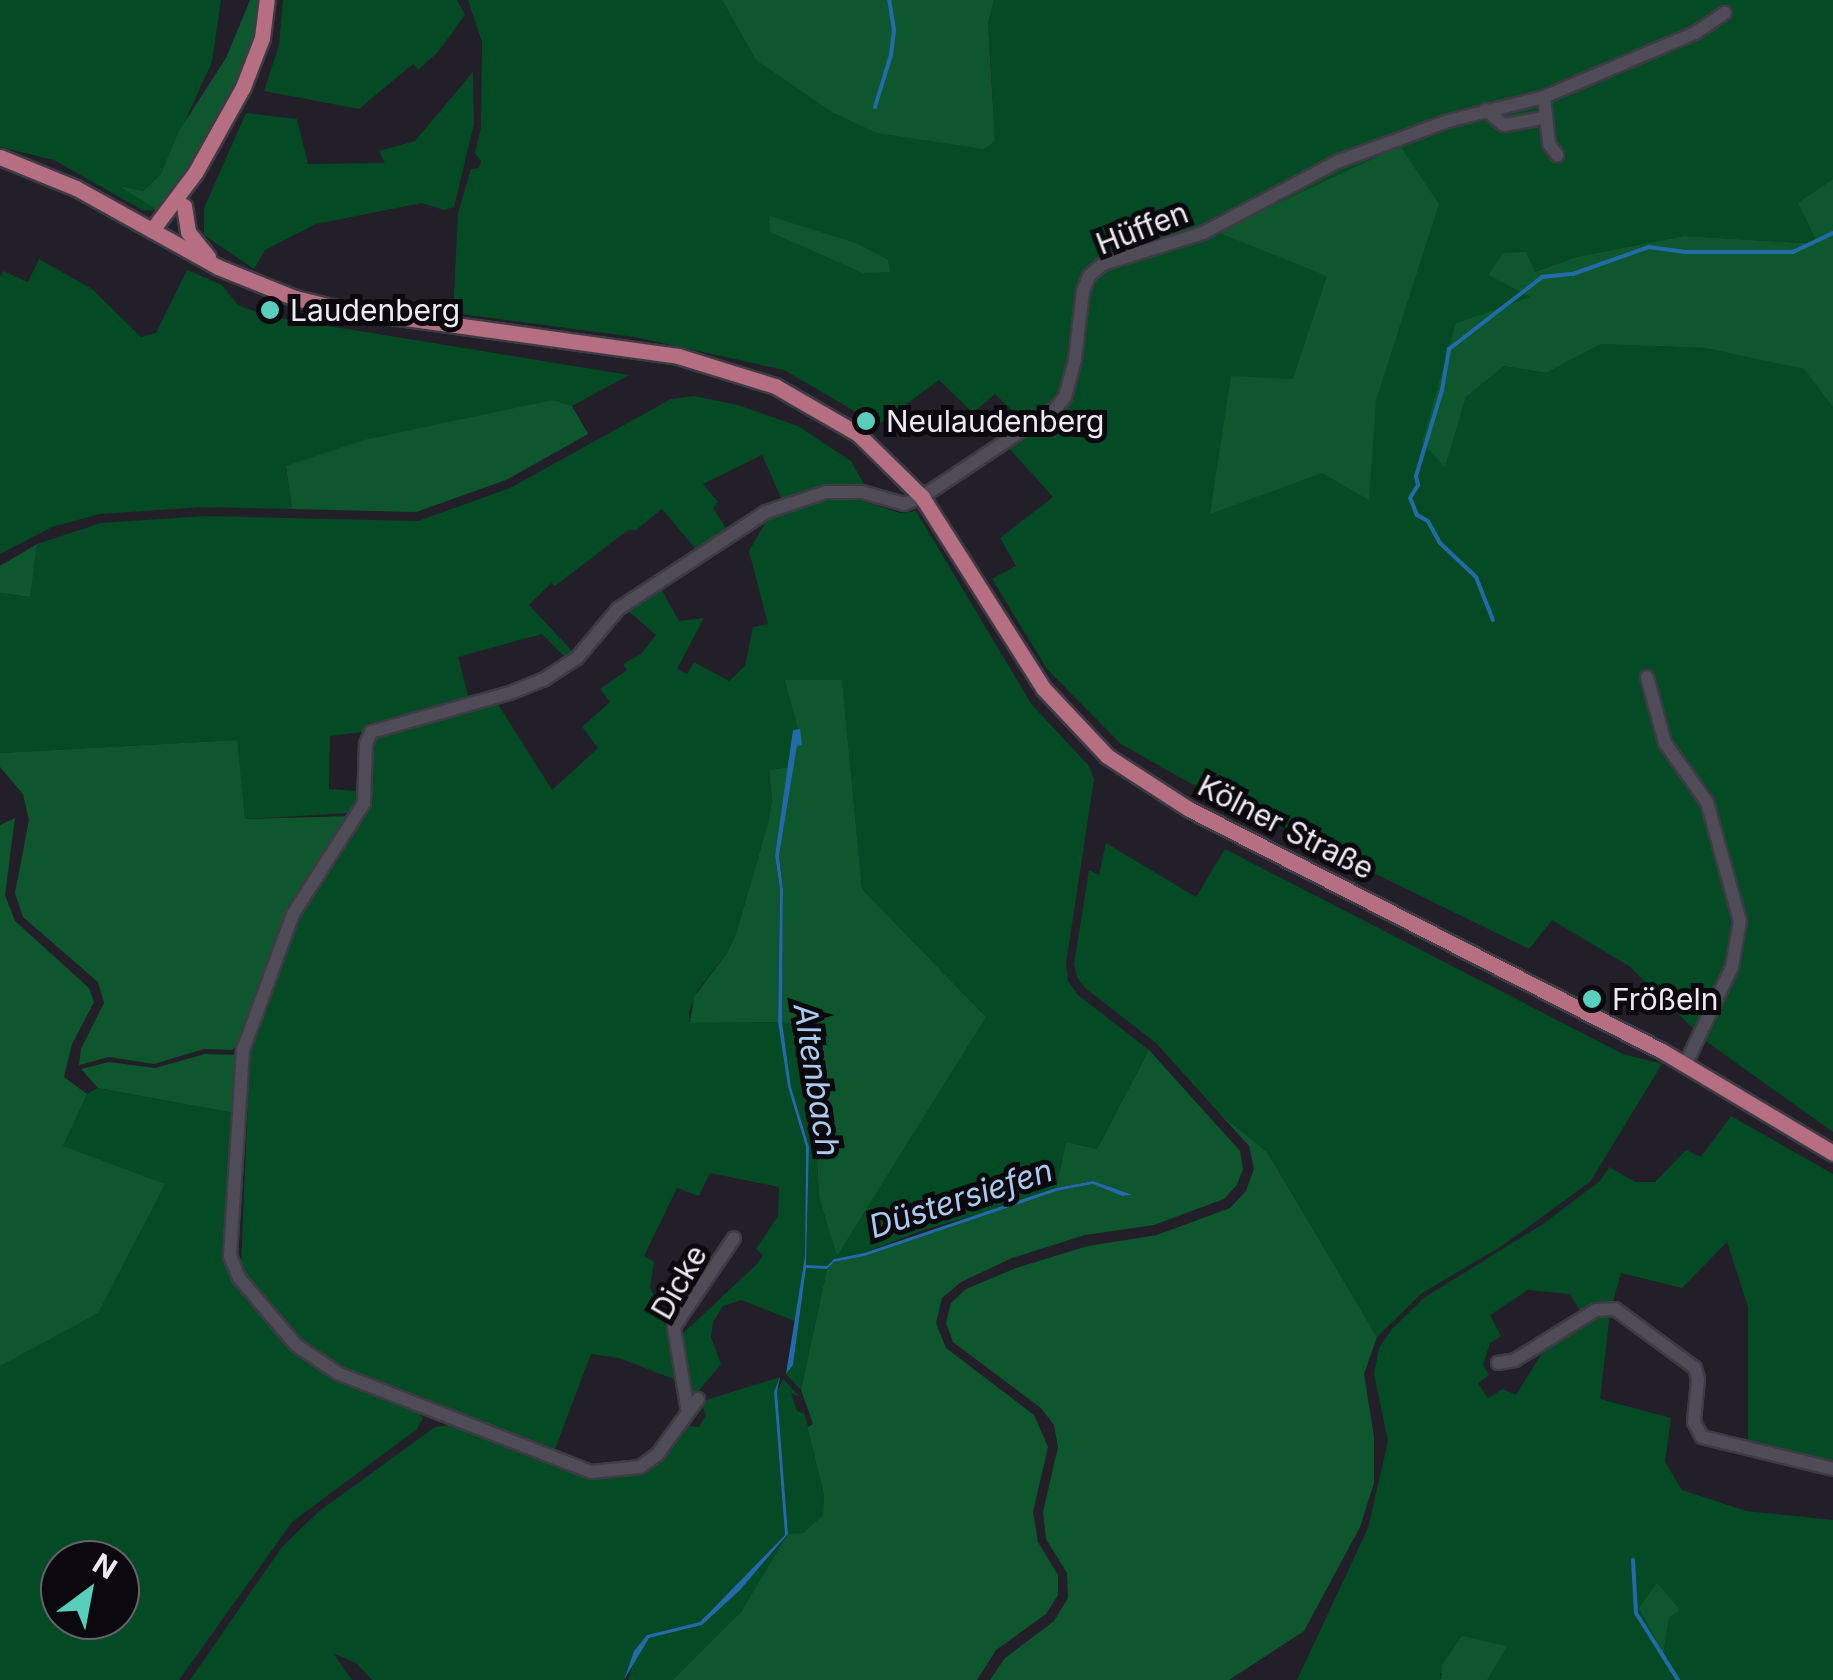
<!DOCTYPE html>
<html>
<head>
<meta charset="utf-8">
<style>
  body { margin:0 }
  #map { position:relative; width:1833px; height:1680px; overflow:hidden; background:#221f29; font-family:Inter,sans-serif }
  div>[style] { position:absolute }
  .green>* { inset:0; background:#044a25 }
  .forest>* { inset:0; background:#0e572e }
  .water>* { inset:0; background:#236aa9 }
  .stream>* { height:4px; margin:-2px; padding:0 2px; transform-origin:2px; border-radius:2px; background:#236aa9 }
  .roads { filter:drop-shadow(2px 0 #3d3b43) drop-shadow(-2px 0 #3d3b43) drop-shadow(0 2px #3d3b43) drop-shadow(0 -2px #3d3b43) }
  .minor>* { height:12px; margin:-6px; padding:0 6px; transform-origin:6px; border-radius:6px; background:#4f4c58 }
  .major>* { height:15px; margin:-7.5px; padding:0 7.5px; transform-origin:7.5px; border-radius:7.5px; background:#b66f82 }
  .dots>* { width:28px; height:28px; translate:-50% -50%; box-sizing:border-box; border:5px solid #0b090e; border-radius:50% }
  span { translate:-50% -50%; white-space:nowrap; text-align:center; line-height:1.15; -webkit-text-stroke:10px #0b090e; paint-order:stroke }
  .street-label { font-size:30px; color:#edebf2 }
  .poi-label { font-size:30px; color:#edebf2 }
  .left { translate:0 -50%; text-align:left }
  .water-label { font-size:32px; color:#aacbee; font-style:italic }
  .north { position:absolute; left:40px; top:1540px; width:100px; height:100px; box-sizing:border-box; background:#0b090e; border:2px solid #656369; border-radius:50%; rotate:32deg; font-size:28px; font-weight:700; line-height:40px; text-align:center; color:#edebf2 }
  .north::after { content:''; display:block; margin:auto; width:35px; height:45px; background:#5acebd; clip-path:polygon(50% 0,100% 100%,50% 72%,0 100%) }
</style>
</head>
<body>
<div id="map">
  <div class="green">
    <i style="clip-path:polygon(0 0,221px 0,212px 62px,161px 174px,143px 191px,122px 187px,157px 210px,144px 211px,54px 160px,0 147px)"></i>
    <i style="clip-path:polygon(283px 0,457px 0,465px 15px,438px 52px,418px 70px,413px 64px,359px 109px,264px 91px,279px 45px)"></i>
    <i style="clip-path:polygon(468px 0,722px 0,756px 60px,995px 140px,988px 23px,994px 0,1833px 0,1833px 179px,1799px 203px,1820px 244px,1684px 236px,1576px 257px,1534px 272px,1503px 254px,1488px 275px,1533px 297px,1456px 323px,1445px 466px,1466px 397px,1504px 366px,1546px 373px,1601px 344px,1705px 348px,1805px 369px,1833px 407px,1833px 1132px,1707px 1042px,1629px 966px,1552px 920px,1529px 949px,1190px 783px,1121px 744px,1047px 669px,992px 579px,1016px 566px,1000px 538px,1053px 497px,1007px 446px,1055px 401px,1025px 423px,995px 394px,973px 413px,939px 380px,878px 425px,784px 370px,635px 337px,453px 313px,458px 213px,471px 169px,479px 168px,481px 161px,475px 153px,481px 127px,482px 42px)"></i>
    <i style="clip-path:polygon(473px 72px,474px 124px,454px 207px,444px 210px,422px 203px,316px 224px,265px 250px,254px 269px,204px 235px,204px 208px,246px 113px,297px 119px,308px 164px,385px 163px,379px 151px,415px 141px)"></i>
    <i style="clip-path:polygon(39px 259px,92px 289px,141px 337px,156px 333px,187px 270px,222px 285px,238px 305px,267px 316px,629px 375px,572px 406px,553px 400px,286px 467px,292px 509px,204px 507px,100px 514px,52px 527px,0 554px,0 277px,3px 271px,28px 282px)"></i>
    <i style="clip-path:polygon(694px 396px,738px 405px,798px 426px,851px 461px,865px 486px,840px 485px,782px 500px,762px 455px,703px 484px,718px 502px,713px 508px,728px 531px,694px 553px,694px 547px,662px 509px,636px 530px,628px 530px,555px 586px,551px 583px,529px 605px,574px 653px,567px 659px,542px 634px,458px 657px,469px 699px,367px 724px,362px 732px,330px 736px,329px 789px,359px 791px,353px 813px,245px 819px,236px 740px,0 753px,0 593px,29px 597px,37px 544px,101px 523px,204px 516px,418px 521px,510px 488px,671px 399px)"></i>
    <i style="clip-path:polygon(828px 498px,854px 498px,900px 513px,916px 511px,1032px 705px,1089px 766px,1094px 779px,1066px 964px,1068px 981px,1078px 995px,1149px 1050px,1097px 1149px,1066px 1142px,1056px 1188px,1034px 1199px,926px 1229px,864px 1253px,834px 1259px,827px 1266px,806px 1265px,809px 1147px,791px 1087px,782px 1022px,790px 1022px,816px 1137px,819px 1197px,837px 1255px,986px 1017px,862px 889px,842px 681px,785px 680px,800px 729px,793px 730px,790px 767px,769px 770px,772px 800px,768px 825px,736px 934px,727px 953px,698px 990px,689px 1012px,690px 1023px,778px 1022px,788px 1087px,806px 1147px,805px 1256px,795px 1321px,741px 1300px,723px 1306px,713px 1322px,711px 1337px,721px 1364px,692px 1399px,677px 1339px,757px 1264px,763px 1255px,756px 1249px,778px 1216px,779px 1187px,710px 1173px,699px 1196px,677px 1188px,644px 1256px,654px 1262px,650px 1287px,668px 1329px,676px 1380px,619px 1358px,591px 1354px,555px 1449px,350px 1371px,319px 1354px,283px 1324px,241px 1267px,250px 1047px,297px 916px,369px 804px,375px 738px,385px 730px,496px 701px,552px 790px,598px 748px,582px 727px,610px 702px,600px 689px,627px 670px,623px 664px,641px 654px,656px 635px,626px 609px,659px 585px,679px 621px,704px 618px,677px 669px,687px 674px,694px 662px,729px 681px,745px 666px,753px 627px,768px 624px,749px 551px,768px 518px)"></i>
    <i style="clip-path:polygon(1106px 843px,1196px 897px,1225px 849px,1623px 1054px,1662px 1064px,1590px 1182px,1502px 1246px,1422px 1293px,1377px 1337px,1267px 1152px,1220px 1114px,1156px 1043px,1085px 988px,1077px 977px,1074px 964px,1089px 870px,1099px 875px)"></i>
    <i style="clip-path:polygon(evenodd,98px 1088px,234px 1113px,229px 1271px,275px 1332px,312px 1363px,415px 1408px,423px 1418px,417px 1429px,292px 1522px,179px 1680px,0 1680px,0 1366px,17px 1356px,165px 1185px,62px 1147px,87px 1094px,98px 1088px,60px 1560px,120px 1560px,120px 1620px,60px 1620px,60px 1560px)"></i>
    <i style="clip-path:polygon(1731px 1116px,1833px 1174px,1833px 1464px,1748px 1444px,1748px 1307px,1727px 1242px,1682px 1288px,1621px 1273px,1612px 1305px,1582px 1314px,1570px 1294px,1528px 1290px,1490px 1315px,1501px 1336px,1490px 1343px,1483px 1365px,1489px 1375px,1478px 1383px,1488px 1398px,1503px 1389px,1516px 1395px,1547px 1345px,1592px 1316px,1610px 1313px,1600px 1399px,1671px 1418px,1665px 1462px,1682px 1490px,1746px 1511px,1833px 1520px,1833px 1680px,1487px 1680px,1486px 1676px,1440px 1673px,1441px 1680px,1297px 1680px,1368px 1528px,1388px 1441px,1374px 1374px,1379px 1348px,1392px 1329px,1425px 1297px,1543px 1224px,1600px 1181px,1609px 1167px,1635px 1182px,1655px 1182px,1686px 1150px,1701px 1157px)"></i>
    <i style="clip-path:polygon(806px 1268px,827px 1269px,801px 1390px,786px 1374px,793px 1365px)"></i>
    <i style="clip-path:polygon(780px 1377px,774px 1392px,785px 1535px,700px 1622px,647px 1635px,634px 1651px,624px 1680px,372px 1680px,356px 1663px,333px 1653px,352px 1680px,190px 1680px,282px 1547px,318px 1512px,435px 1427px,456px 1424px,593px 1476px,631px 1474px,646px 1468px,683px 1425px,699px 1427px,706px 1415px,700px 1402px)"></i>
    <i style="clip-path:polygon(783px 1379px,800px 1397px,791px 1393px,797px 1411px,804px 1413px,824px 1495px,823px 1515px,803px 1533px,788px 1535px,741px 1612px,673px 1680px,628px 1680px,637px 1652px,649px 1638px,702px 1625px,740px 1590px,788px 1535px,777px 1392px)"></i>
  </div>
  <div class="forest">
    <i style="clip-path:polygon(250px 0,262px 0,257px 40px,247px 68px,207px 142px,157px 210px,119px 186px,143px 191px,161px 174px,179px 131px,226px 58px)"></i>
    <i style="clip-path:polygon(722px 0,994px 0,988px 23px,995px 141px,984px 149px,877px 133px,832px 112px,756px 60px)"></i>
    <i style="clip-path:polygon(1400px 146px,1439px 204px,1376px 400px,1369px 500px,1322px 473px,1210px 514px,1231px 376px,1293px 379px,1327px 276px,1217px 232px)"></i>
    <i style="clip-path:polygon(1833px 179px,1833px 407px,1804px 369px,1705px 348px,1601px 344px,1546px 373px,1504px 366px,1466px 397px,1445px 467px,1422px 443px,1456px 323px,1531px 297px,1488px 275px,1503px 253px,1526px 252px,1535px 272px,1576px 257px,1684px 236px,1818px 244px,1798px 203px)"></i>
    <i style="clip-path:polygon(769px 216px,856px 243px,888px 260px,890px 272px,863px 273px,770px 232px)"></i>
    <i style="clip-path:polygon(553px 400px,572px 406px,588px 434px,506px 480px,416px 512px,292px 509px,286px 466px,364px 440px)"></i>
    <i style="clip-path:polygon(37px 544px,30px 597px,0 593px,0 566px)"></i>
    <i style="clip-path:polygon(785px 680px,842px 680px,862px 889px,986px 1017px,837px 1256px,819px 1197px,816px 1137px,790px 1023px,782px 1022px,783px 889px,779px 856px,797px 745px,802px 744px)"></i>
    <i style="clip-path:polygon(237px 740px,245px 819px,352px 816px,288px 912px,239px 1044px,232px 1050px,204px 1049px,154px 1064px,109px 1057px,79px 1065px,81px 1049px,104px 1003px,98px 982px,23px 917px,15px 893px,29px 820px,23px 794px,0 767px,0 753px)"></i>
    <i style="clip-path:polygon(790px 767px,775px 856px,780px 889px,778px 1022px,690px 1023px,694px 997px,727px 953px,736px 934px,768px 824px,772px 800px,769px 770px)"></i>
    <i style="clip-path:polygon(15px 818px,5px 895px,15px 921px,89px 988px,94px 1002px,72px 1044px,64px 1077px,87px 1094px,63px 1146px,165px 1184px,98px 1313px,0 1366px,0 825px)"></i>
    <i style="clip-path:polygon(1149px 1050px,1240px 1151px,1243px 1169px,1237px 1185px,1224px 1199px,1154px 1225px,1085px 1235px,1012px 1258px,961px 1282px,942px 1298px,936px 1323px,946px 1348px,1034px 1415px,1048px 1447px,1033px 1512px,1038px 1542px,1058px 1575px,1058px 1595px,1046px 1614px,996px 1650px,977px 1680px,673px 1680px,741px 1612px,788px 1534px,803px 1533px,823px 1515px,824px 1495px,803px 1409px,808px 1427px,813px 1424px,801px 1390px,827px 1269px,834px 1262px,865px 1256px,1057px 1191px,1093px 1184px,1122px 1196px,1133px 1195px,1093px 1181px,1056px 1188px,1066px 1142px,1097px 1149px)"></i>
    <i style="clip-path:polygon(205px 1054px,238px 1055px,234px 1113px,98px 1088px,81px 1069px,109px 1062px,155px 1068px)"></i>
    <i style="clip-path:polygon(1220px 1114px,1267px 1152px,1377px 1337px,1364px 1374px,1374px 1437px,1374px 1483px,1360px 1527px,1304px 1631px,1229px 1680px,990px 1680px,1005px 1658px,1054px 1621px,1068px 1598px,1067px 1573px,1046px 1539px,1043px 1512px,1058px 1447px,1054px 1425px,1041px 1408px,953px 1342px,946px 1323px,951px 1303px,966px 1289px,1016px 1268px,1088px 1246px,1157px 1235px,1230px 1208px,1246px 1191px,1254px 1169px,1249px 1146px)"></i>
    <i style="clip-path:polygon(1657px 1583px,1680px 1610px,1669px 1617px,1663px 1653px,1639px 1608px)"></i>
    <i style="clip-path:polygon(1462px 1636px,1507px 1646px,1487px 1680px,1441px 1680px,1442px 1665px)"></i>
  </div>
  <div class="water">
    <i style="clip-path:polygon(800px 729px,802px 745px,797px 746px,779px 856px,783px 889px,782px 1022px,791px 1087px,809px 1147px,806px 1265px,827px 1266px,834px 1259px,864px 1253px,1056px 1188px,1093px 1181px,1133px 1195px,1122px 1196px,1093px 1184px,1057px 1191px,865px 1256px,834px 1262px,827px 1269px,806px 1268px,793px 1365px,786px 1374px,805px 1256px,806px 1147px,788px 1087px,778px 1022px,780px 889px,775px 856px,793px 730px)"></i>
    <i style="clip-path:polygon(780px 1377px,777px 1392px,788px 1534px,740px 1590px,702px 1625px,649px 1638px,624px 1680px,634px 1651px,647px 1635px,700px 1622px,785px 1535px,774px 1392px)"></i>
  </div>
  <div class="stream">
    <i style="left:875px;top:107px;width:54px;rotate:-72.9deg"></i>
    <i style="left:891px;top:55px;width:25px;rotate:-83deg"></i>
    <i style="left:894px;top:30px;width:30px;rotate:-99deg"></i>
    <i style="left:1493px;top:620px;width:46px;rotate:-111.6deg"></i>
    <i style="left:1476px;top:577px;width:50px;rotate:-136.6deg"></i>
    <i style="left:1440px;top:543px;width:25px;rotate:-119deg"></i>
    <i style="left:1428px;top:521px;width:13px;rotate:-151deg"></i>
    <i style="left:1417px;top:515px;width:18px;rotate:-112deg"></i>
    <i style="left:1410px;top:498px;width:15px;rotate:-58deg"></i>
    <i style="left:1418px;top:485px;width:9px;rotate:-103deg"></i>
    <i style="left:1416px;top:476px;width:90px;rotate:-73.2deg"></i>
    <i style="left:1442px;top:390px;width:42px;rotate:-80.3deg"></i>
    <i style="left:1449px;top:349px;width:118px;rotate:-37.7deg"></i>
    <i style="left:1542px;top:277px;width:31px;rotate:-6deg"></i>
    <i style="left:1573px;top:274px;width:81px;rotate:-19.6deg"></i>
    <i style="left:1649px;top:247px;width:36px;rotate:8deg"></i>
    <i style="left:1685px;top:252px;width:108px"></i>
    <i style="left:1793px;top:252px;width:44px;rotate:-25.4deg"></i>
    <i style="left:1633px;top:1560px;width:53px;rotate:86.8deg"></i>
    <i style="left:1636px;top:1613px;width:79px;rotate:57.9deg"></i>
  </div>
  <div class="roads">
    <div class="minor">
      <i style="left:1544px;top:97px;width:47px;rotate:83.9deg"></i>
      <i style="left:1549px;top:144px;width:14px;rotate:54deg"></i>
      <i style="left:1486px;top:110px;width:23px;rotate:40deg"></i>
      <i style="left:1504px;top:125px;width:40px;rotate:-10deg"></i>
      <i style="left:1647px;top:677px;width:68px;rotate:74.7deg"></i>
      <i style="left:1665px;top:743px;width:72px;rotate:54.6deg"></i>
      <i style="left:1707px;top:802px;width:123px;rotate:74.5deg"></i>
      <i style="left:1740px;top:921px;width:47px;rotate:99.9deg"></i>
      <i style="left:1732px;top:967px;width:109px;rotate:115.6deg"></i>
      <i style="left:1498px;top:1363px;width:17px;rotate:-10deg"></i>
      <i style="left:1515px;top:1360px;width:95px;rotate:-31.7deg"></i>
      <i style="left:1596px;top:1310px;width:19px;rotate:-3deg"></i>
      <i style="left:1615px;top:1309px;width:99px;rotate:36.4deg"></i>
      <i style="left:1695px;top:1368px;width:11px;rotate:75deg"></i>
      <i style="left:1698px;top:1379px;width:43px;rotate:95.3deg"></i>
      <i style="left:1694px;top:1422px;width:17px;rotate:62deg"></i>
      <i style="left:1702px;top:1437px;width:135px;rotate:13.7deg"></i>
      <i style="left:698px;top:1399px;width:69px;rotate:126.2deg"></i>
      <i style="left:657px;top:1455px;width:21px;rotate:145deg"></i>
      <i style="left:640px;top:1467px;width:49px;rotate:174.2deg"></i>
      <i style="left:591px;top:1472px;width:270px;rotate:-158.7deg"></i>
      <i style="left:339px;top:1374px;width:52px;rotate:-146deg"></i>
      <i style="left:296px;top:1345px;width:88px;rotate:-130.4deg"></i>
      <i style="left:239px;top:1278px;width:24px;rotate:-112deg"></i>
      <i style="left:230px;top:1256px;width:206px;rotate:-86.4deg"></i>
      <i style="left:243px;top:1050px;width:145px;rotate:-69.8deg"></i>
      <i style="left:293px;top:914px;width:132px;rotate:-57.4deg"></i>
      <i style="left:364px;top:803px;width:59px;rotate:-88.1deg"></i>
      <i style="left:366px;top:744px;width:13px;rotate:-67deg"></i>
      <i style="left:371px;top:732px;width:144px;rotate:-15.7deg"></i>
      <i style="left:510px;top:693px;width:35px;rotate:-22deg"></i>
      <i style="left:543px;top:680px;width:40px;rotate:-32.9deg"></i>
      <i style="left:577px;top:658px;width:64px;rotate:-50.1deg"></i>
      <i style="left:618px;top:609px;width:177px;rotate:-33.2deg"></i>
      <i style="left:766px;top:512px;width:63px;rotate:-18.4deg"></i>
      <i style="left:826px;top:492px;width:36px"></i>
      <i style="left:862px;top:492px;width:44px;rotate:15.9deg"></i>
      <i style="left:904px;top:504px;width:19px;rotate:-21deg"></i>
      <i style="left:922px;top:497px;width:161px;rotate:-33.6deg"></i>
      <i style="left:1056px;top:408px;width:14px;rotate:-51deg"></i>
      <i style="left:1065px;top:397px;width:39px;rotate:-75deg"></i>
      <i style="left:1075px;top:359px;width:68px;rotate:-83.3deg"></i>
      <i style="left:1083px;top:291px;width:16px;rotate:-68deg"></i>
      <i style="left:1089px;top:276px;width:18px;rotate:-41deg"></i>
      <i style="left:1103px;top:264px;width:105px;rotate:-17.2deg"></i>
      <i style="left:1203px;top:233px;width:152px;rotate:-27.9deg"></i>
      <i style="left:1337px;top:162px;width:118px;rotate:-20.3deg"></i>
      <i style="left:1448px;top:121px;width:99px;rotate:-14deg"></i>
      <i style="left:1544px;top:97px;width:164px;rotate:-23deg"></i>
      <i style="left:1695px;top:33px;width:36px;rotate:-34deg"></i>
      <i style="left:688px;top:1412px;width:86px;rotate:-99.4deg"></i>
      <i style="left:674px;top:1327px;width:107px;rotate:-56deg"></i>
    </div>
    <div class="major">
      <i style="left:0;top:157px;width:82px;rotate:22.2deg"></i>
      <i style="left:76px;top:188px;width:162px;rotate:29.1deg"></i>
      <i style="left:218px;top:267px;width:83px;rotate:21.9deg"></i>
      <i style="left:295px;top:298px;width:46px;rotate:13.7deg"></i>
      <i style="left:340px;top:309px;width:341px;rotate:7.9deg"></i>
      <i style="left:678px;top:356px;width:102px;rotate:17.2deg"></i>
      <i style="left:775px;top:386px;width:96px;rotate:30deg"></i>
      <i style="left:858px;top:434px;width:90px;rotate:44.5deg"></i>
      <i style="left:922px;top:497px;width:226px;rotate:57.6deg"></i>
      <i style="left:1043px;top:688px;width:93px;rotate:46.7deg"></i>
      <i style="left:1107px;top:756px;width:98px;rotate:32.9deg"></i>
      <i style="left:1189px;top:809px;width:531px;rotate:27.1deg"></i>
      <i style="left:1662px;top:1051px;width:199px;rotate:30.8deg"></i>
      <i style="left:184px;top:206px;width:26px;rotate:81deg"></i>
      <i style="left:188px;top:232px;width:32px;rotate:51deg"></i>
      <i style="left:152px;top:230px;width:71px;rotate:-53deg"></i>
      <i style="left:195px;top:173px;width:98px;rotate:-60.8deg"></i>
      <i style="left:243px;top:87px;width:53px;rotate:-68.8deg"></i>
      <i style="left:262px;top:38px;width:38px;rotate:-83deg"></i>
    </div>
  </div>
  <div class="dots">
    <i style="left:270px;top:310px;background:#5acebd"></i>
    <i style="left:866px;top:421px;background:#5acebd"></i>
    <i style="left:1592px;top:999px;background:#5acebd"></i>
  </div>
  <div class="street-label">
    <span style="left:1142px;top:228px;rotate:-21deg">Hüffen</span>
    <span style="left:1286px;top:827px;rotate:27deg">Kölner Straße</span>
    <span style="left:679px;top:1282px;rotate:-60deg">Dicke</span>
  </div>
  <div class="poi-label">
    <span class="left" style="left:290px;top:310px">Laudenberg</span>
    <span class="left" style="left:886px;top:421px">Neulaudenberg</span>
    <span class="left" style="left:1612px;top:999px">Frößeln</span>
  </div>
  <div class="water-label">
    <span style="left:816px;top:1080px;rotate:81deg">Altenbach</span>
    <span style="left:961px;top:1199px;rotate:-18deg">Düstersiefen</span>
  </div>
  <div class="north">N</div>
</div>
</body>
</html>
